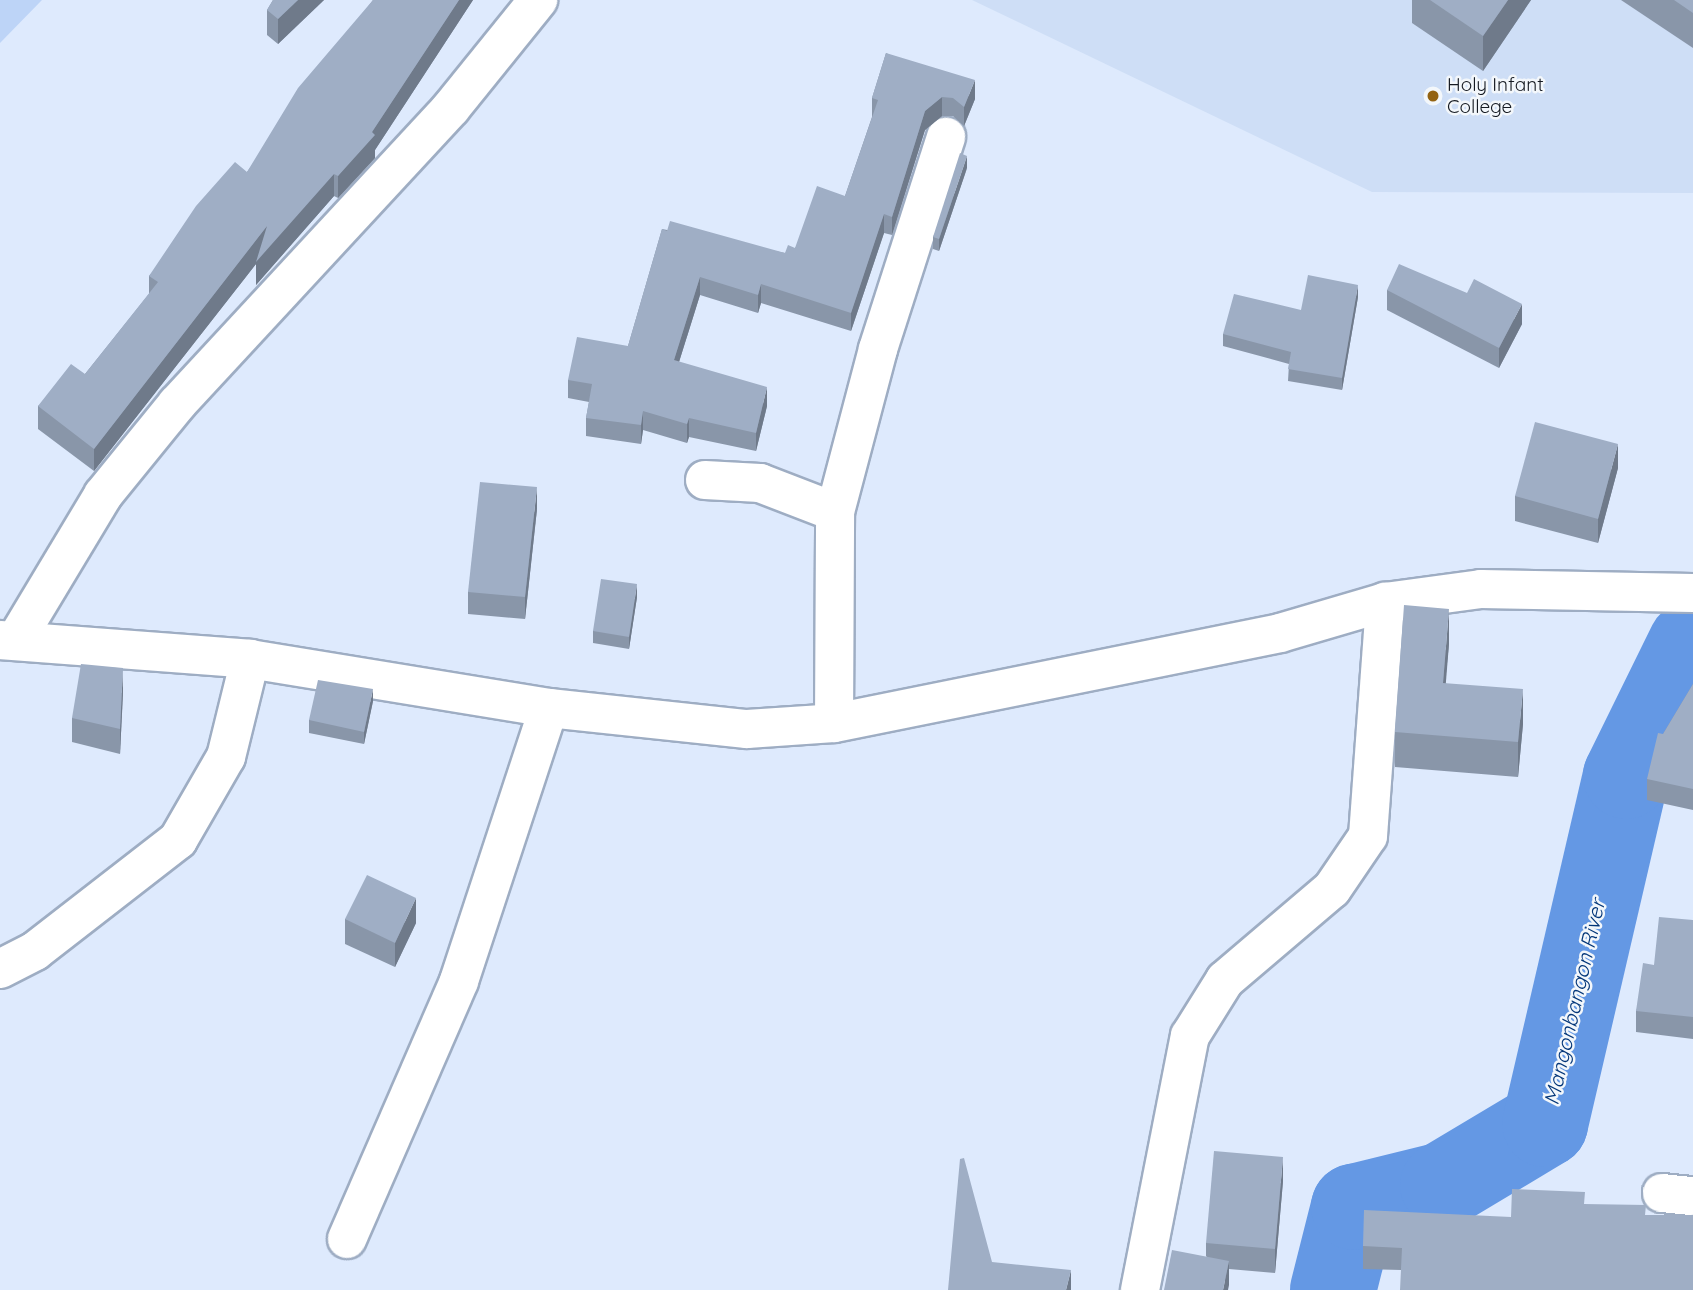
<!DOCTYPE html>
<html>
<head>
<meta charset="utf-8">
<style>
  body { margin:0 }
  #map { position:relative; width:1693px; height:1290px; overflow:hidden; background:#deeafd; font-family:Quicksand,sans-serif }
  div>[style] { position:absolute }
  .built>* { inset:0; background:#cedef6 }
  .green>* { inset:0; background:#bdd4f7 }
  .river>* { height:86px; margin:-43px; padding:0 43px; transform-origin:43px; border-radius:43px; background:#6498e4 }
  .roads { filter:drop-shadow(2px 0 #9eadc3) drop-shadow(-2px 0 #9eadc3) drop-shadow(0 2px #9eadc3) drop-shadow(0 -2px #9eadc3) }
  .minor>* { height:38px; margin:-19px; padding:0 19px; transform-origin:19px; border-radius:19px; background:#fff }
  .wall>* { inset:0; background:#8996a9 }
  .shaded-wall>* { inset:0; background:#6f7a8a }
  .building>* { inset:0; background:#9faec5 }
  .dots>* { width:19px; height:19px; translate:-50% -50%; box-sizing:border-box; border:4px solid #f3f7fb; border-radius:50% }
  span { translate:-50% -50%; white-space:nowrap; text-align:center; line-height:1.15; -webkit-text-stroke:5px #f3f7fb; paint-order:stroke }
  .poi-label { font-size:19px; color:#151a22 }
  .left { translate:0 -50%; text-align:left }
  .water-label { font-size:21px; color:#033679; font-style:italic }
</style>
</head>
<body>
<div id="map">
  <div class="built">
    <i style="clip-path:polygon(972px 0,1693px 0,1693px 193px,1372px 192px)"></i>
  </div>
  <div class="green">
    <i style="clip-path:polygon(0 0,42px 0,0 43px)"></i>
  </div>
  <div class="river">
    <i style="left:1333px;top:1290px;width:86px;rotate:-75.8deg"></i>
    <i style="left:1354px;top:1207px;width:92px;rotate:-13.9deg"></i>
    <i style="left:1443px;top:1185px;width:119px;rotate:-30.9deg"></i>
    <i style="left:1545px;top:1124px;width:357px;rotate:-76.9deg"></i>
    <i style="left:1626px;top:776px;width:147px;rotate:-63.8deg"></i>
  </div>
  <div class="roads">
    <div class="minor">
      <i style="left:705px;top:480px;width:55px;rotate:3.1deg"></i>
      <i style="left:760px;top:483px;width:80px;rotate:21.1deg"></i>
      <i style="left:0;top:640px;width:251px;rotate:4.3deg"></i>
      <i style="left:250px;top:659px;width:303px;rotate:9.3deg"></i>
      <i style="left:549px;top:708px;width:199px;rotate:6.1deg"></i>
      <i style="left:747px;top:729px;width:87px;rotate:-3.9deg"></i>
      <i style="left:834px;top:723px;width:455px;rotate:-11.4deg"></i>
      <i style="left:1280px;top:633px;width:109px;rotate:-16.4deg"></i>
      <i style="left:1385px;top:602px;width:97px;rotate:-7.7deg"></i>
      <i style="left:1481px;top:589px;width:212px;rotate:1.1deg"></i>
      <i style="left:16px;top:640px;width:169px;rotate:-59deg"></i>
      <i style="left:103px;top:495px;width:117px;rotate:-50.9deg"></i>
      <i style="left:177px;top:404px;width:403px;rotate:-47.2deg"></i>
      <i style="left:451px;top:108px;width:139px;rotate:-51.1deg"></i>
      <i style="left:834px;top:723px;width:211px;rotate:-89.7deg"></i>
      <i style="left:835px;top:512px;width:169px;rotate:-75.2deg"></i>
      <i style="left:878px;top:349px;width:223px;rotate:-72.2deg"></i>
      <i style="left:0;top:969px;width:39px;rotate:-27deg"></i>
      <i style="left:35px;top:951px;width:181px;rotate:-37.8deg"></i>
      <i style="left:178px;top:840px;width:96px;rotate:-60deg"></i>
      <i style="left:226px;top:757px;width:101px;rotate:-76.2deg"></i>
      <i style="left:1662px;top:1193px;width:31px;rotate:6deg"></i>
      <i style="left:347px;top:1239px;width:281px;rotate:-66.5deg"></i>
      <i style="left:459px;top:981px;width:287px;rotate:-71.8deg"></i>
      <i style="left:1140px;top:1290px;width:259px;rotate:-78.9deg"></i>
      <i style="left:1190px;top:1036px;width:66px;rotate:-58deg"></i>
      <i style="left:1225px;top:980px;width:140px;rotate:-40.4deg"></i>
      <i style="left:1332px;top:889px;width:64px;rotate:-55.8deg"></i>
      <i style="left:1368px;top:836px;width:235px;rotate:-85.8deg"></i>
    </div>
  </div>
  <div class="wall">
    <i style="clip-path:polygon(273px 0,324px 0,278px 44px,267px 35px,267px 10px)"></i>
    <i style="clip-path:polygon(373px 0,473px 0,375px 150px,375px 158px,338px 198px,334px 196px,256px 285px,256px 264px,94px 471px,38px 429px,38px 406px,85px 374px,149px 294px,149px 276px,247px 172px)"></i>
    <i style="clip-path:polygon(1412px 0,1531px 0,1483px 71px,1412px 23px)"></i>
    <i style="clip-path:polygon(1621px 0,1693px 0,1693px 48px)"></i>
    <i style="clip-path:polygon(886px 53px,975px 99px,964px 126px,953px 116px,942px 116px,925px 130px,892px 235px,884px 233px,851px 331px,761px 303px,758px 313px,700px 295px,679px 362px,767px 406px,756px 451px,689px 437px,687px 443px,643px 430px,641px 444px,586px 436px,586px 418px,589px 402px,568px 398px,568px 380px,628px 346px,662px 229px,785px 253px,795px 248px,845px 196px,872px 117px,872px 98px)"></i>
    <i style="clip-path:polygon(967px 168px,939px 251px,933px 249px,933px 237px)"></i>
    <i style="clip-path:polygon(1387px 290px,1467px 293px,1522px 324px,1499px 368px,1387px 310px)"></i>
    <i style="clip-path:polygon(1358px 297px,1342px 390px,1288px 381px,1289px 364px,1223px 346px,1223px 334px,1301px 310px)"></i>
    <i style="clip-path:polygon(1618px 468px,1598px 543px,1515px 521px,1515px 496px)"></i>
    <i style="clip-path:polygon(537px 509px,525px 619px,468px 614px,468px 592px)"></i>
    <i style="clip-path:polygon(637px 597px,629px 649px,593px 643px,593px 631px)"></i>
    <i style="clip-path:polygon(1449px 644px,1445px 683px,1523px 724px,1518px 777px,1395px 767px,1395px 732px)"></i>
    <i style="clip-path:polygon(1693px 684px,1693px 810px,1647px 800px,1647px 779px,1663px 734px)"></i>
    <i style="clip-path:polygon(123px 692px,120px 754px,72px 742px,72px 718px)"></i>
    <i style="clip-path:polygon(373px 701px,364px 744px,309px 733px,309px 720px)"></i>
    <i style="clip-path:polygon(345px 919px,416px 923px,395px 967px,345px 944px)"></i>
    <i style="clip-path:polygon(1693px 920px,1693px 1039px,1636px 1032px,1636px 1011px,1654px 965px)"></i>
    <i style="clip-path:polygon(1283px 1181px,1275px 1273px,1229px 1269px,1229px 1285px,1206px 1256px,1206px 1243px)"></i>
    <i style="clip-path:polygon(1585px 1192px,1401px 1270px,1363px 1269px,1363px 1246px,1511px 1217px)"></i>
  </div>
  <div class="shaded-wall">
    <i style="clip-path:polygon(298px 0,324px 0,278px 44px,278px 19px)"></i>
    <i style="clip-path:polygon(459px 0,473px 0,375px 150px,375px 158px,338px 198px,338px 176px,372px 132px)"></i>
    <i style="clip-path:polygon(1508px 0,1531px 0,1483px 71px,1483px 36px)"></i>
    <i style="clip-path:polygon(975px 80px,975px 99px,964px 126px,964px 107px)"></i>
    <i style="clip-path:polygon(942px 97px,942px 116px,925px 130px,892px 235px,892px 217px,925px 111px)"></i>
    <i style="clip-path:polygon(967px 156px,967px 168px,939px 251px,939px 239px)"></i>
    <i style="clip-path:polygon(334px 174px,334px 196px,256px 285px,256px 264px,94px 471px,94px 449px,267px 226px)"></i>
    <i style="clip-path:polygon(884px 214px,884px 233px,851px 331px,851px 313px)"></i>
    <i style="clip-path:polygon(700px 277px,700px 295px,674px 378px,674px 360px)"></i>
    <i style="clip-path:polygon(761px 284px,761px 303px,758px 313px,758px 295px)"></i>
    <i style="clip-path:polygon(1358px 285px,1358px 297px,1342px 390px,1342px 378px)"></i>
    <i style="clip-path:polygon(1522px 304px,1522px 324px,1499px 368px,1499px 348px)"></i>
    <i style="clip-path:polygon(767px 387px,767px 406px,756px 451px,756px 433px)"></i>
    <i style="clip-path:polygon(643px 411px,643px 430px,641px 444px,641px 425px)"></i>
    <i style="clip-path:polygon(689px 418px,689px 437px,687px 443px,687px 424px)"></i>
    <i style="clip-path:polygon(1618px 444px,1618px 468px,1598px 543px,1598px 519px)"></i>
    <i style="clip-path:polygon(537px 487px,537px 509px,525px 619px,525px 597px)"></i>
    <i style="clip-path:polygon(637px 584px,637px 597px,629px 649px,629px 637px)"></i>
    <i style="clip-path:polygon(1449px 609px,1449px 644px,1443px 718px,1443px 683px)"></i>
    <i style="clip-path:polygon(123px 668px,123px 692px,120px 754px,120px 729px)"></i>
    <i style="clip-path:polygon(373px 689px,373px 701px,364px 744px,364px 732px)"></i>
    <i style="clip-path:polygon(1523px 689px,1523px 724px,1518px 777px,1518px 742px)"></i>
    <i style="clip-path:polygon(416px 898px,416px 923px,395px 967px,395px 943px)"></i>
    <i style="clip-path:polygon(1283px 1157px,1283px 1181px,1275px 1273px,1275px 1249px)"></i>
    <i style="clip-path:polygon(1229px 1261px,1229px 1285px,1228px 1290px,1223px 1290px)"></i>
    <i style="clip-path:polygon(1071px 1270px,1071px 1290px,1066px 1290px)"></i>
  </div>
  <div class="building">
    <i style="clip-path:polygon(273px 0,298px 0,278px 19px,267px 10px)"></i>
    <i style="clip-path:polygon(373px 0,459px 0,372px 132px,375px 135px,338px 176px,334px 174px,256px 262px,267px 226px,94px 449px,38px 406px,71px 364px,85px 374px,158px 282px,149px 276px,196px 206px,235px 162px,247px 172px,298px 88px)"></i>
    <i style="clip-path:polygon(1430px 0,1508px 0,1483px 36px)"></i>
    <i style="clip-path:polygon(1674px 0,1693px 0,1693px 13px)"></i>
    <i style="clip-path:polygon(886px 53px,975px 80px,964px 107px,953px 98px,942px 97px,925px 111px,892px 217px,884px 214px,851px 313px,761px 284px,758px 295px,700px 277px,674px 360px,767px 387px,756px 433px,689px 418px,687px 424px,643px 411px,641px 425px,586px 418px,592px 384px,568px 380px,577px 337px,628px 346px,662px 229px,667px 231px,670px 221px,785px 253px,788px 245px,795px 248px,817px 186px,845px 196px,878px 100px,872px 98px)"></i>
    <i style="clip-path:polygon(960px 153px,967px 156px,939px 239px,933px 237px)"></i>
    <i style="clip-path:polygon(1399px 264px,1467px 293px,1474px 279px,1522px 304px,1499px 348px,1387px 290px)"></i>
    <i style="clip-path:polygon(1308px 275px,1358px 285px,1342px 378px,1288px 369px,1291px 352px,1223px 334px,1234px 294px,1301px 310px)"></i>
    <i style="clip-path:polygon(1535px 422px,1618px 444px,1598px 519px,1515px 496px)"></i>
    <i style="clip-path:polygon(480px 482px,537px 487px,525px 597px,468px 592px)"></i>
    <i style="clip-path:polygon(601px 579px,637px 584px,629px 637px,593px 631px)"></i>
    <i style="clip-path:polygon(1404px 605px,1449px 609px,1443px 683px,1523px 689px,1518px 742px,1395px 732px)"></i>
    <i style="clip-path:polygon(81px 664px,123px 668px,120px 729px,72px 718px)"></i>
    <i style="clip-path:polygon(318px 680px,373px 689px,364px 732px,309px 720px)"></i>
    <i style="clip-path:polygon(1693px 684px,1693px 789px,1647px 779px,1658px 733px,1663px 734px)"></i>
    <i style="clip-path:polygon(367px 875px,416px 898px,395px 943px,345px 919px)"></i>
    <i style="clip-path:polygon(1659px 917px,1693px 920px,1693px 1017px,1636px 1011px,1643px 963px,1654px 965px)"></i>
    <i style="clip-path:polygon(1214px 1151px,1283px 1157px,1275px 1249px,1206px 1243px)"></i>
    <i style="clip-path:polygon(964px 1158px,992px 1262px,1071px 1270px,1066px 1290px,948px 1290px,960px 1159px)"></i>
    <i style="clip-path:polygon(1512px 1189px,1585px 1192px,1584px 1204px,1646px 1205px,1645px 1215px,1693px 1215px,1693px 1290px,1400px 1290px,1402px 1248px,1363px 1246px,1364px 1210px,1511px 1217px)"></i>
    <i style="clip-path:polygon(1172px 1250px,1229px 1261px,1223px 1290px,1164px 1290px)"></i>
  </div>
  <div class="dots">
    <i style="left:1433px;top:96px;background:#936312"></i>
  </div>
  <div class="poi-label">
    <span class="left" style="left:1447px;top:96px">Holy Infant<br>College</span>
  </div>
  <div class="water-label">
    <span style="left:1574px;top:1002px;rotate:-77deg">Mangonbangon River</span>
  </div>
</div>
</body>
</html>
